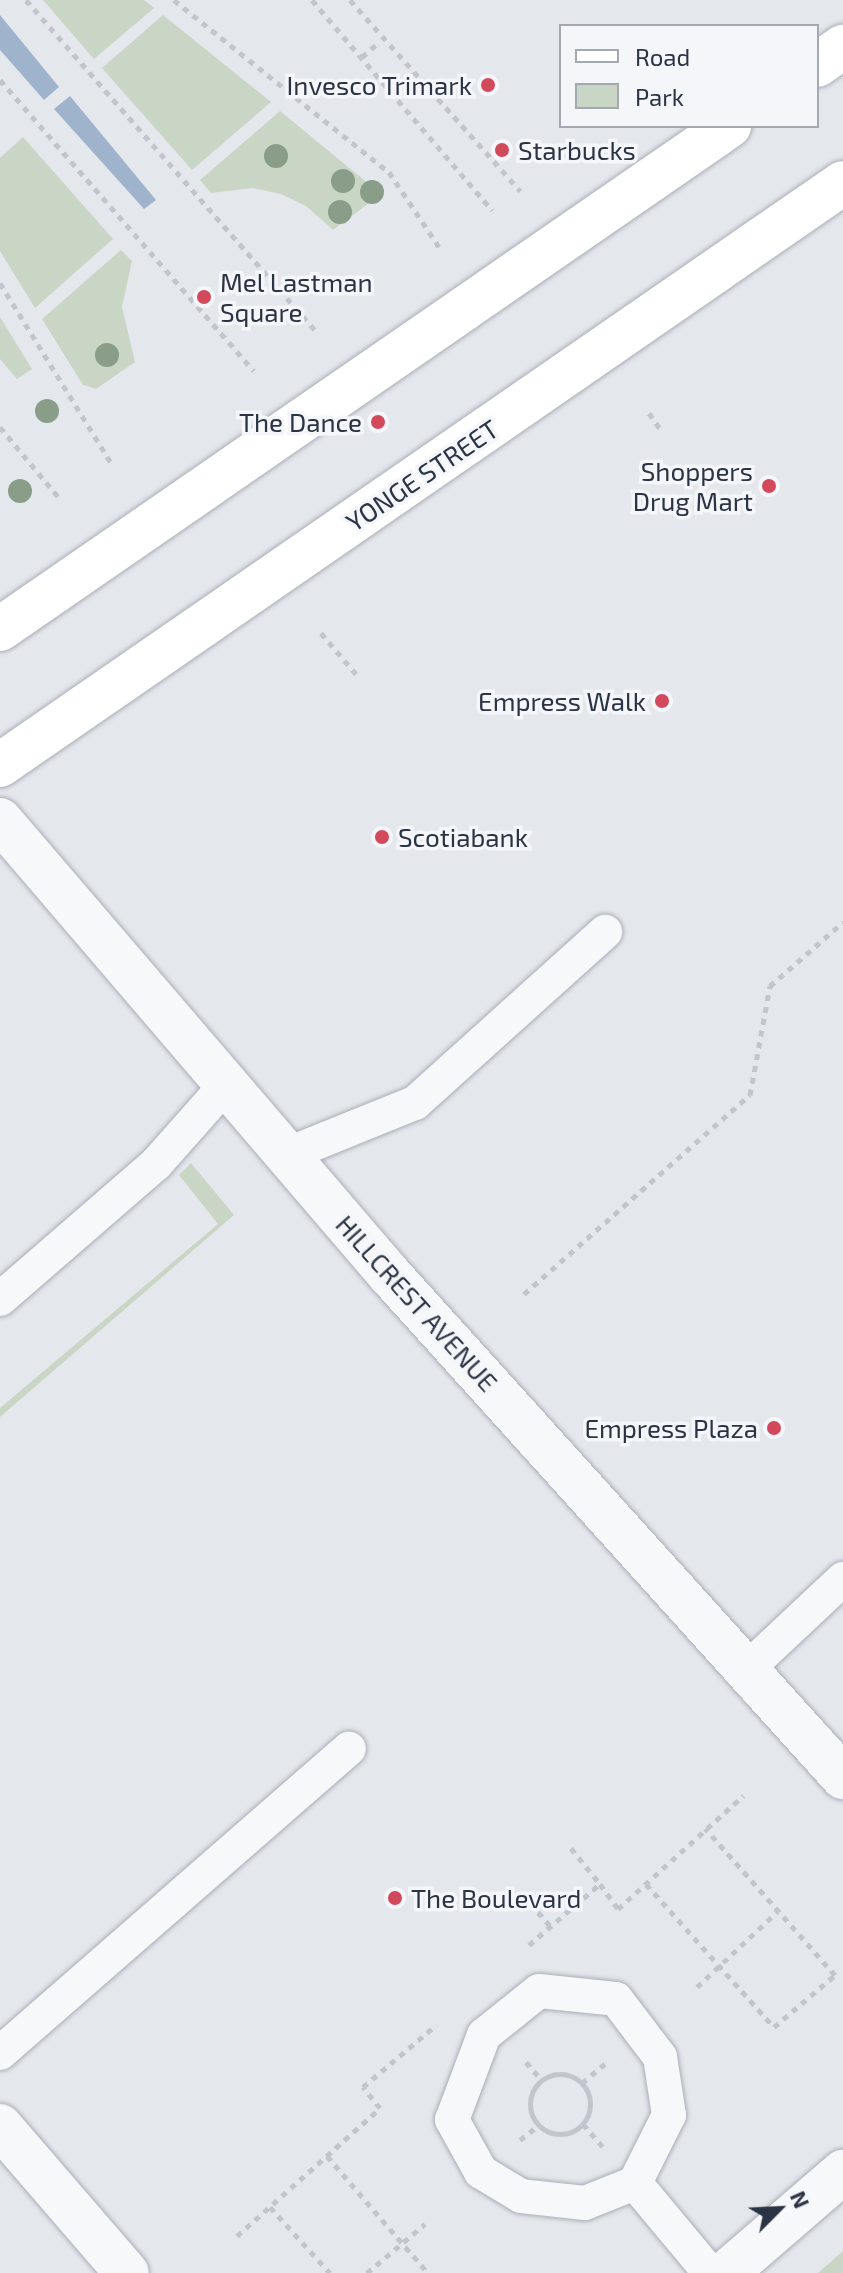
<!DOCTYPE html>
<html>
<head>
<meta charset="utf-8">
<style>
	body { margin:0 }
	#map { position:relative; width:843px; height:2273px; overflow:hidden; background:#e4e7ec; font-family:"Exo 2",sans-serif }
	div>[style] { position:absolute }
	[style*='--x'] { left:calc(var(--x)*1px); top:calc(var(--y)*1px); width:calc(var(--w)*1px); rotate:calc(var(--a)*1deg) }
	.green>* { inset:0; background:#c9d6c5 }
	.water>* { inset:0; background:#9fb4cc }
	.path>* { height:5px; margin-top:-2.5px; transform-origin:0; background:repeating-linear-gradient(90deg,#c2c5cb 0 6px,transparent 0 12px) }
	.path>.ring { margin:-2.5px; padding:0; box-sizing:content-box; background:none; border:5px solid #c2c5cb; border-radius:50% }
	.roads { filter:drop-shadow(0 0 2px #a9aeb7) drop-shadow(0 0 2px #a9aeb7) }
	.service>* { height:34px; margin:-17px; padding:0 17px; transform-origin:17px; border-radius:17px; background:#f7f8fa }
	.minor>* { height:44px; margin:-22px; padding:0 22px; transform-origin:22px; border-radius:22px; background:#f7f8fa }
	.tertiary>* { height:44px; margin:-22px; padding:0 22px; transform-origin:22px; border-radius:22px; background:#f7f8fa }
	.primary>* { height:44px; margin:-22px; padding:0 22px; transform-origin:22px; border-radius:22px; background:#fff }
	.trees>* { width:24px; height:24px; margin:-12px; border-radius:50%; background:#899d89 }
	.dots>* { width:22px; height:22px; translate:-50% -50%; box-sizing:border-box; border:4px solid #f4f6f9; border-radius:50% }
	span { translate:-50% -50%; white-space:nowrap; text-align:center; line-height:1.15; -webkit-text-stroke:7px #f4f6f9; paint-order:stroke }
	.poi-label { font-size:26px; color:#2b3445 }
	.right { translate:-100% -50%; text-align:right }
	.left { translate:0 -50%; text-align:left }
	.street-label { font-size:26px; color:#2b3445 }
	.legend { position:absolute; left:559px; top:24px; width:260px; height:104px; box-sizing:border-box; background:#f4f6f9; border:2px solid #a4a8b1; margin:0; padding:10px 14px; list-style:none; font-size:24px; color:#2b3445 }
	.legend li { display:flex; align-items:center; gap:16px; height:40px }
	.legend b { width:40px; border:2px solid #a4a8b1 }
	.north { position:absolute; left:739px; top:2169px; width:80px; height:80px; -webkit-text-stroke:6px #f4f6f9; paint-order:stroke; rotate:66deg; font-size:22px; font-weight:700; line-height:32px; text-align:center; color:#2b3445 }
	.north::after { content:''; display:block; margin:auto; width:28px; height:36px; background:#2b3445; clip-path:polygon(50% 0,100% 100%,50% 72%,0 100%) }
</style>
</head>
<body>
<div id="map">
	<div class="green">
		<div style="clip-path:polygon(43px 0,144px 0,154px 8px,94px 59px)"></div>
		<div style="clip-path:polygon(163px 15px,271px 102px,192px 170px,102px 68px)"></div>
		<div style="clip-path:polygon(280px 111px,381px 194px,333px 230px,306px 206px,281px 194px,253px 188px,211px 193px,200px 180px)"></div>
		<div style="clip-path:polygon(23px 137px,113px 239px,35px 308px,0 251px,0 158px)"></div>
		<div style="clip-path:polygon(121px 250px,132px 261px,122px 307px,135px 362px,96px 389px,83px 385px,42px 319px)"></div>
		<div style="clip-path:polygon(0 317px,32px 369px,17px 379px,0 359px)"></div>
		<div style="clip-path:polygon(191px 1163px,234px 1215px,0 1417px,0 1408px,218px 1224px,179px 1175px)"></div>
		<div style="clip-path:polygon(843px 2251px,843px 2273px,818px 2273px)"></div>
	</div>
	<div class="water">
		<div style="clip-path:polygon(0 15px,59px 87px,44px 100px,0 50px)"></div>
		<div style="clip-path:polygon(70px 96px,156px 200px,144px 209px,54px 109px)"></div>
	</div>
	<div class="path">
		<div style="--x:26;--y:0;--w:439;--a:48.8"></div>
		<div style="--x:174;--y:0;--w:275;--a:38.7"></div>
		<div style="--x:389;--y:172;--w:90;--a:56.3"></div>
		<div style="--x:312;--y:0;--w:277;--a:49.4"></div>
		<div style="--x:350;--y:0;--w:256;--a:48.3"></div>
		<div style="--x:362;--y:57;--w:21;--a:-41"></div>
		<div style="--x:0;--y:80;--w:386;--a:48.9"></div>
		<div style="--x:0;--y:283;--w:213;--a:58.3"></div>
		<div style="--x:649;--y:413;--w:24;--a:55"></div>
		<div style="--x:0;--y:427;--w:94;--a:50.2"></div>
		<div style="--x:321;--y:633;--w:55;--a:49.4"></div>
		<div style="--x:524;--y:1294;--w:301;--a:-41.4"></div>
		<div style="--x:750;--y:1095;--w:111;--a:-79.6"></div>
		<div style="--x:770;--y:986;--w:97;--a:-41.2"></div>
		<div style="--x:571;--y:1848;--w:46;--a:51.1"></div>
		<div style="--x:646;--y:1884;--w:192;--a:48.2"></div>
		<div style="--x:774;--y:2027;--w:80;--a:-40.4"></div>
		<div style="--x:835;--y:1975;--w:196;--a:-131.5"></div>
		<div style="--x:538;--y:1912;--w:18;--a:49"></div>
		<div style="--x:529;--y:1945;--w:94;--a:-40.7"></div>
		<div style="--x:600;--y:1884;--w:31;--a:54"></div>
		<div style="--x:618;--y:1909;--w:169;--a:-42.1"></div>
		<div style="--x:697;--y:1987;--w:111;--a:-43.2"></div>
		<div style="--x:526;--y:2062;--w:23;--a:49"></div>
		<div class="ring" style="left:530px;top:2074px;width:55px;height:55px"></div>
		<div style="--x:582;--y:2083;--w:33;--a:-40"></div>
		<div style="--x:583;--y:2124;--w:30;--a:49"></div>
		<div style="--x:520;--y:2140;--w:23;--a:-38"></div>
		<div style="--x:327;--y:2156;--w:155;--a:49.2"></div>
		<div style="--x:270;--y:2207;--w:89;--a:47.7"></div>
		<div style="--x:237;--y:2236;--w:192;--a:-41.8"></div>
		<div style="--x:380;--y:2108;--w:27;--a:-129"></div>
		<div style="--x:363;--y:2087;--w:96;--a:-40.3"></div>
		<div style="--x:367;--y:2273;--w:76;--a:-40.2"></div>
	</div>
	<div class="roads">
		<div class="service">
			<div style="--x:286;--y:1155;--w:139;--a:-22"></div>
			<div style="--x:415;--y:1103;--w:256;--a:-42"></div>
			<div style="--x:0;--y:1299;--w:206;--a:-40.9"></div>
			<div style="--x:156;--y:1164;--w:106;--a:-48.5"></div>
			<div style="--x:746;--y:1670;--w:133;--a:-43.2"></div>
			<div style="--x:539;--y:1991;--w:77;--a:5.9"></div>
			<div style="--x:616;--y:1999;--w:73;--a:52.8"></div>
			<div style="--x:660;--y:2057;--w:59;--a:81.2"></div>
			<div style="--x:669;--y:2115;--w:76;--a:116.6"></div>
			<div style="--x:635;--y:2183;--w:54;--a:158.2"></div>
			<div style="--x:585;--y:2203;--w:64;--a:-173.8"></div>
			<div style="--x:521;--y:2196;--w:47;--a:-149"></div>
			<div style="--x:481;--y:2172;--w:60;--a:-119.1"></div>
			<div style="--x:452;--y:2120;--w:91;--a:-69.4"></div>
			<div style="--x:484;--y:2035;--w:70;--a:-38.7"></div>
			<div style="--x:0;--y:2053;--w:463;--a:-41.1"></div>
			<div style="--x:635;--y:2183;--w:117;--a:50.2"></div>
		</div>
		<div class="minor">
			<div style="--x:0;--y:820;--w:598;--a:49.41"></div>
			<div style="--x:389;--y:1274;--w:678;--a:47.93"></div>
			<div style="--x:0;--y:2126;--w:194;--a:49.2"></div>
		</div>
		<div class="tertiary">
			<div style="--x:726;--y:2273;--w:155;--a:-40.8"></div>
		</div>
		<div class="primary">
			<div style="--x:817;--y:65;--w:32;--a:-35"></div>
			<div style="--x:0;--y:629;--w:886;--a:-34.61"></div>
			<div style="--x:0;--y:765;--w:1024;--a:-34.62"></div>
		</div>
	</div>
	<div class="trees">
		<div style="left:276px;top:156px"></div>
		<div style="left:343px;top:181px"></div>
		<div style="left:372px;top:192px"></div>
		<div style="left:340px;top:212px"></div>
		<div style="left:107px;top:355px"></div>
		<div style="left:47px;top:411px"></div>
		<div style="left:20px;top:491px"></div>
	</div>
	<div class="dots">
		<div style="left:488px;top:85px;background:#d1495b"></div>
		<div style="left:502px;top:150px;background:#d1495b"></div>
		<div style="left:204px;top:297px;background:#d1495b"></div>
		<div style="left:378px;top:422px;background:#d1495b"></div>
		<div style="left:769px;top:486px;background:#d1495b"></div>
		<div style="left:662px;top:701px;background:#d1495b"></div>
		<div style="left:382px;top:837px;background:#d1495b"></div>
		<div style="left:774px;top:1428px;background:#d1495b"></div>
		<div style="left:395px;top:1898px;background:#d1495b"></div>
	</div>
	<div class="poi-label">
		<span class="right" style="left:472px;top:85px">Invesco Trimark</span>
		<span class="left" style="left:518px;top:150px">Starbucks</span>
		<span class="left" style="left:220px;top:297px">Mel Lastman<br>Square</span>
		<span class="right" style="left:362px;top:422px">The Dance</span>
		<span class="right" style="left:753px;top:486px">Shoppers<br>Drug Mart</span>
		<span class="right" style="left:646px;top:701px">Empress Walk</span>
		<span class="left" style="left:398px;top:837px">Scotiabank</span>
		<span class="right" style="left:758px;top:1428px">Empress Plaza</span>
		<span class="left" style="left:411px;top:1898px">The Boulevard</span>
	</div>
	<div class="street-label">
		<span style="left:422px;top:475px;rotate:-34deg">YONGE STREET</span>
		<span style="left:417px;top:1303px;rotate:48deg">HILLCREST AVENUE</span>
	</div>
	<ul class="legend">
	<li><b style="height:10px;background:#fff"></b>Road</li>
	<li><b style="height:22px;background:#c9d6c5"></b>Park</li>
	</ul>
	<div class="north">N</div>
</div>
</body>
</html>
